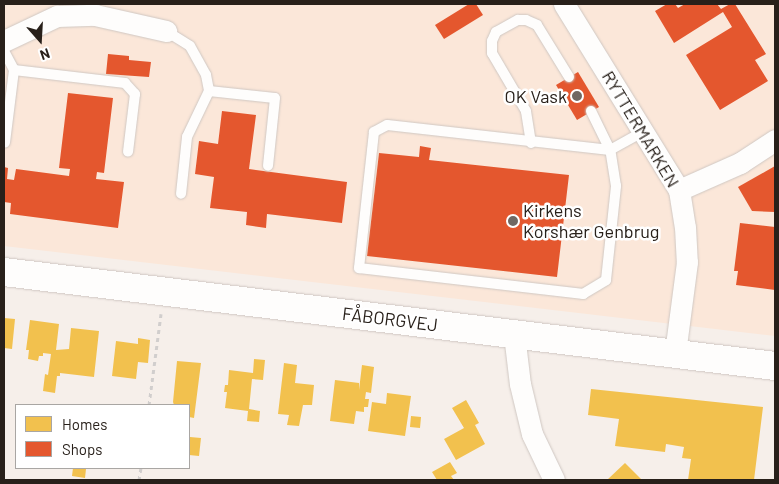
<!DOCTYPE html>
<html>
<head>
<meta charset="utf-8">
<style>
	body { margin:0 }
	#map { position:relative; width:779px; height:484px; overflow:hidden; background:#f6efea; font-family:Barlow,sans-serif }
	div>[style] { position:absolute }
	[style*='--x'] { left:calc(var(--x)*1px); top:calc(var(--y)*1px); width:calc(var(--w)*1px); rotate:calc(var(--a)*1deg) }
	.built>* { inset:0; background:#fbe7d9 }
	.homes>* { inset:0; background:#f2c14e }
	.shops>* { inset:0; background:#e4572e }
	.path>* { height:3px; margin-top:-1.5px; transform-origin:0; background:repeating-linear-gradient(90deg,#d1cecd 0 4px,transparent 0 8px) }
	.roads { filter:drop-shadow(0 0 1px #cfc7c2) drop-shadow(0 0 1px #cfc7c2) }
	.lane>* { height:10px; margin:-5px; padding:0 5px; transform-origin:5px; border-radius:5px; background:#fefdfc }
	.street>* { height:21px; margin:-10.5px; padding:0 10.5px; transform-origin:10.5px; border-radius:10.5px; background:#fefdfc }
	.secondary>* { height:28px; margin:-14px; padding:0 14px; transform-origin:14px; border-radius:14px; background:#fefdfc }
	.dots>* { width:14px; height:14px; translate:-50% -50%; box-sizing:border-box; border:2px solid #fff; border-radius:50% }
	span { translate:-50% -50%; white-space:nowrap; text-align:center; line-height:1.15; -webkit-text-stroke:5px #fff; paint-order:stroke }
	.poi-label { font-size:18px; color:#28201a }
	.right { translate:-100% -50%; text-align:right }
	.left { translate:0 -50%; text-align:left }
	.street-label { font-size:18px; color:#28201a }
	.frame { position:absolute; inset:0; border:5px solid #28201a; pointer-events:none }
	.legend { position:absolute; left:15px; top:404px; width:175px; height:65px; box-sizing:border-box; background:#fff; border:1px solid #a9a6a3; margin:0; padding:6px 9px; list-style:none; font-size:15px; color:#28201a }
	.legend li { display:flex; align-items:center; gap:10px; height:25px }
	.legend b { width:25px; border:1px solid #a9a6a3 }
	.north { position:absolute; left:15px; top:15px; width:50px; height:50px; -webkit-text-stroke:4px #fff; paint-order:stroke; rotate:161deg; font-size:14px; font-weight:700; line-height:20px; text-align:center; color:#28201a }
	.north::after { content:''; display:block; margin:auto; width:18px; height:22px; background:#28201a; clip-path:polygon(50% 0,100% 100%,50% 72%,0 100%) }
</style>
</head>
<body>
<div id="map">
	<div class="built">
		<div style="clip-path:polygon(4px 4px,775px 4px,775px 336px,4px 246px)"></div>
	</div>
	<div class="homes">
		<div style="clip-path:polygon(4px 318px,15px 319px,12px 349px,4px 348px)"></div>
		<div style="clip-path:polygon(30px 320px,59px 324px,56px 350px,69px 349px,71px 328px,99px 331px,94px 377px,60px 373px,60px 376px,57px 376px,55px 393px,43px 391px,45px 374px,48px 375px,51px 354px,43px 353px,43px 356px,39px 356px,38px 361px,28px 359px,29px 350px,26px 350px)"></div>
		<div style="clip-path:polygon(138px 338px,150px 340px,148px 363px,138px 362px,136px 379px,112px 376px,116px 341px,138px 344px)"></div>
		<div style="clip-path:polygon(254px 359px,265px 360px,263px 380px,252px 379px,249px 409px,260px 411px,259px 422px,247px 421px,248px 411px,225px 408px,227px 392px,224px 392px,225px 385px,228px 385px,229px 370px,253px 373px)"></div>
		<div style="clip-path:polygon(177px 361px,201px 363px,194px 418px,189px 417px,189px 405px,174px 405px,173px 402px)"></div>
		<div style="clip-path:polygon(284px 363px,297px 365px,295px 383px,314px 385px,312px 405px,303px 405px,299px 426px,287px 425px,289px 415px,278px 414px)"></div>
		<div style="clip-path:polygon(362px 365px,374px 367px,371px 393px,366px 392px,365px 399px,369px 399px,368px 407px,364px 407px,364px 412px,356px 411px,354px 424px,330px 421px,335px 380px,359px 383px,359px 390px)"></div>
		<div style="clip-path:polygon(591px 389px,763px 407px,754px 480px,688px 480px,691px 459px,682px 458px,684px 447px,666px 444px,665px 452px,615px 446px,619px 419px,588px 415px)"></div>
		<div style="clip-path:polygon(387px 393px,411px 396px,405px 436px,368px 431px,372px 402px,386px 404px)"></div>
		<div style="clip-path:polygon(466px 400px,479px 423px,475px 425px,485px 444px,456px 460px,444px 439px,464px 428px,452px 408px)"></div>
		<div style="clip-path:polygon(411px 416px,421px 417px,420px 428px,410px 427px)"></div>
		<div style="clip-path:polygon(190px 437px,201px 438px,199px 456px,189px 455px)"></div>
		<div style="clip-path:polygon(450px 462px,457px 473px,451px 476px,454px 480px,437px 480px,432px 472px)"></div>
		<div style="clip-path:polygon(625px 463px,642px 480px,607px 480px)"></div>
		<div style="clip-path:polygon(73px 468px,86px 469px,85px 478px,72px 476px)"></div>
	</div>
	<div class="shops">
		<div style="clip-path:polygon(469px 4px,476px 4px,483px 15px,444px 39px,435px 25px)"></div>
		<div style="clip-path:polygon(667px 4px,675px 4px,678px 8px,685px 4px,717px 4px,721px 9px,730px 4px,735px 4px,766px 54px,755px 60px,768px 81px,720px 110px,686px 55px,732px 27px,723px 12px,674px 43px,655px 11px)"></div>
		<div style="clip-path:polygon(108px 54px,129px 56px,129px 60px,151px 62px,149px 77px,106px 74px)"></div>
		<div style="clip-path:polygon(578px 72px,599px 107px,577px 120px,556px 85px)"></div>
		<div style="clip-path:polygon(68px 93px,113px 98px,104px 173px,97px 172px,96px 179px,124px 182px,118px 228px,10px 214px,11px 203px,4px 202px,4px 167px,8px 168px,7px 179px,14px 180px,16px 169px,69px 176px,70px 169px,59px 168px)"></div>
		<div style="clip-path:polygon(222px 111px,256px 115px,249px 169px,347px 182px,342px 223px,267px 214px,266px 228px,246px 225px,247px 212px,210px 208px,214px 177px,195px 174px,199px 141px,218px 144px)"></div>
		<div style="clip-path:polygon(420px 146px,431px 148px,429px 160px,569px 175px,557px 277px,367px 256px,379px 153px,419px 157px)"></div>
		<div style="clip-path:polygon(775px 166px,775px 212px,752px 211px,738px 187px)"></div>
		<div style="clip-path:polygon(740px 223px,775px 227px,775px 290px,736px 285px,738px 271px,734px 271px)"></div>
	</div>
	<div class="path">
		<div style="--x:149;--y:405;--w:92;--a:-82.5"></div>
		<div style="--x:139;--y:480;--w:12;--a:-81"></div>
	</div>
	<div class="roads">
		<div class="lane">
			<div style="--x:166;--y:31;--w:28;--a:32"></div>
			<div style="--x:190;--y:46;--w:33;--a:61"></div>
			<div style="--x:206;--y:75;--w:16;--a:79"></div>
			<div style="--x:209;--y:91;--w:51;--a:115.6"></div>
			<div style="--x:187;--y:137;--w:57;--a:96"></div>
			<div style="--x:4;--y:51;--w:21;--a:62"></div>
			<div style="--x:14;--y:70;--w:73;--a:97.1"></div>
			<div style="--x:14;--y:70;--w:112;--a:6.7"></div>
			<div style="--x:125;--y:83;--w:15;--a:48"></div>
			<div style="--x:135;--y:94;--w:58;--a:96.9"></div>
			<div style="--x:209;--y:91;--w:66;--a:6.1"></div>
			<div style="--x:275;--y:98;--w:68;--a:95.9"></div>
			<div style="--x:591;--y:111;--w:43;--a:64"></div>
			<div style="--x:531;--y:143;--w:32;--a:-99"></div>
			<div style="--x:526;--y:111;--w:67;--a:-120.4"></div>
			<div style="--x:492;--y:53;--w:12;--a:-90"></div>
			<div style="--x:492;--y:41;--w:10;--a:-66"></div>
			<div style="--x:496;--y:32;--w:25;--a:-29"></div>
			<div style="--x:518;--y:20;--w:8;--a:0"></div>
			<div style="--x:526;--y:20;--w:12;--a:24"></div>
			<div style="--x:537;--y:25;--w:61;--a:58.4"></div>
			<div style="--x:610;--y:150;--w:224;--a:-173.6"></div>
			<div style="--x:387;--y:125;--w:15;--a:152"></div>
			<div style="--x:374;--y:132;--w:137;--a:96.3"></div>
			<div style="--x:359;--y:268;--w:226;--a:6.6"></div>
			<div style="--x:583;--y:294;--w:27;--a:-31"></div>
			<div style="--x:606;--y:280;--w:95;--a:-83.9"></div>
			<div style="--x:616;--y:186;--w:36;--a:-99"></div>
			<div style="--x:610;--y:150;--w:39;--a:-29"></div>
		</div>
		<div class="street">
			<div style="--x:564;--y:4;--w:219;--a:58.3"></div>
			<div style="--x:679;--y:190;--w:37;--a:81"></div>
			<div style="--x:685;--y:227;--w:35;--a:87"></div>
			<div style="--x:687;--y:262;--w:92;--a:97.5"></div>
			<div style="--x:4;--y:41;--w:59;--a:-25.3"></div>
			<div style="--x:57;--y:16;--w:38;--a:-2"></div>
			<div style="--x:95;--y:15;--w:73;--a:12.7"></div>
			<div style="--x:679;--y:190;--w:67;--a:-23.9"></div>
			<div style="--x:740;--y:163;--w:42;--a:-33.3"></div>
			<div style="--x:514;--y:334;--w:50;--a:83.2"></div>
			<div style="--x:520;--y:384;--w:51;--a:76.5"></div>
			<div style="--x:532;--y:434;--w:51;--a:64.4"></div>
		</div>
		<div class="secondary">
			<div style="--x:4;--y:272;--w:777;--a:6.95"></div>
		</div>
	</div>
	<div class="dots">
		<div style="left:577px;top:96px;background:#706863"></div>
		<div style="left:513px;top:221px;background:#706863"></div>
	</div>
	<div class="poi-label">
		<span class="right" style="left:567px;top:96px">OK Vask</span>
		<span class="left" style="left:523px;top:221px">Kirkens<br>Korshær Genbrug</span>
	</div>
	<div class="street-label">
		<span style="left:641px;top:129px;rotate:59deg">RYTTERMARKEN</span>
		<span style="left:390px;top:319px;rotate:7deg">FÅBORGVEJ</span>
	</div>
	<div class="frame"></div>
	<ul class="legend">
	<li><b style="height:14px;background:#f2c14e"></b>Homes</li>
	<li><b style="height:14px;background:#e4572e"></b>Shops</li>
	</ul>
	<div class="north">N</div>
</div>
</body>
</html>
